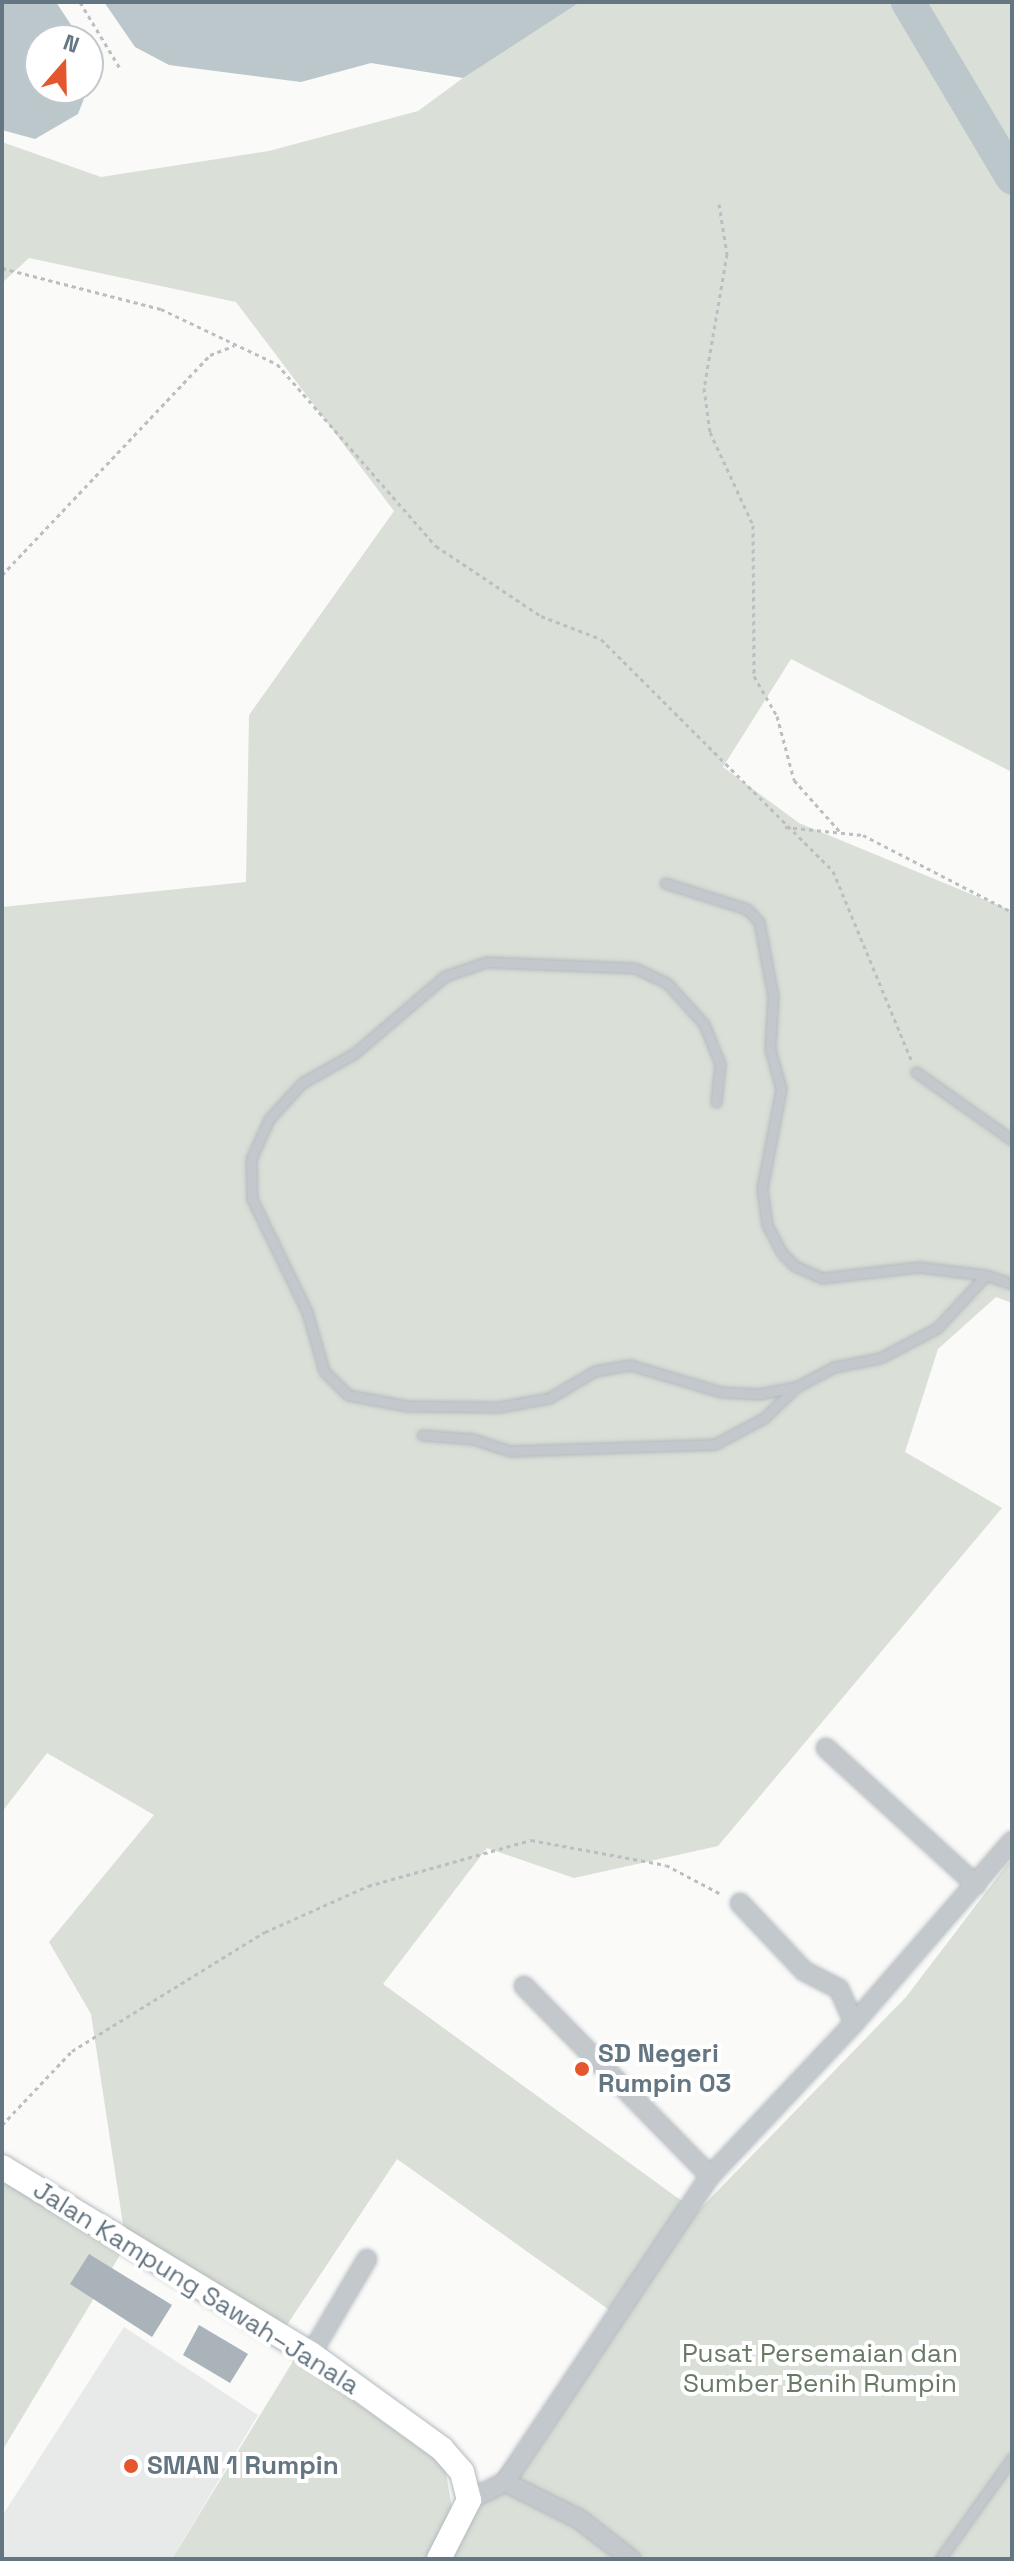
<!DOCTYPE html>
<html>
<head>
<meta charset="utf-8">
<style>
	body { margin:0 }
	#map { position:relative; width:1014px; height:2561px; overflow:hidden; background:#fafaf8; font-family:"Space Grotesk",sans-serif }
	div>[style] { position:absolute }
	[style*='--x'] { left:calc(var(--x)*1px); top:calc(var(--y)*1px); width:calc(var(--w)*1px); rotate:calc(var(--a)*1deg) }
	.built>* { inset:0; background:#e8e9e9 }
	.green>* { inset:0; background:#dadfd7 }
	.water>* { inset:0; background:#bbc7cb }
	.river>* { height:34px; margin:-17px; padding:0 17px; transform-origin:17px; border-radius:17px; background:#bbc7cb }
	.building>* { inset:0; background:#aab3b9 }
	.path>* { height:3px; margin-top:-1.5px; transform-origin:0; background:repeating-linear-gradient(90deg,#bbbfc2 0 4px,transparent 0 8px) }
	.roads { filter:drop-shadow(0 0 2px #b3babf) drop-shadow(0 0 2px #b3babf) }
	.service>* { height:9px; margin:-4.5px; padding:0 4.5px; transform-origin:4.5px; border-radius:4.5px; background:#c3c8cc }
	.minor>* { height:18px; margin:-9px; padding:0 9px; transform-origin:9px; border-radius:9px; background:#c3c8cc }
	.secondary>* { height:24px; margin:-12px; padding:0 12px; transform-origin:12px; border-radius:12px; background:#fff }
	.dots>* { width:22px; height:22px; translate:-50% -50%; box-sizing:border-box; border:4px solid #fff; border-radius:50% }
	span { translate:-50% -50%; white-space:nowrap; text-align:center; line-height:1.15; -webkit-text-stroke:8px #fff; paint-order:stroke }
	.poi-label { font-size:26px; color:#657683; font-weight:700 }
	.left { translate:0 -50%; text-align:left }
	.street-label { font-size:26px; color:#657683 }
	.park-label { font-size:26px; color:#687a64 }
	.frame { position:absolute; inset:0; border:4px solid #657683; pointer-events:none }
	.north { position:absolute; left:24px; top:24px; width:80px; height:80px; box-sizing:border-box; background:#fff; border:2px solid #c1c8cd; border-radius:50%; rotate:20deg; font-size:22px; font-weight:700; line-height:32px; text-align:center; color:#657683 }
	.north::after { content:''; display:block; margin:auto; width:28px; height:36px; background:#e4572e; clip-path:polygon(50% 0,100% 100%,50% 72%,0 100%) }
</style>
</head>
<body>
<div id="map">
	<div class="built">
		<div style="clip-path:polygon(124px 2327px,258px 2415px,172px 2559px,2px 2559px,2px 2516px)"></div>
	</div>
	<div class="green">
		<div style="clip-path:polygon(580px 2px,1012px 2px,1012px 772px,791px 659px,723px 767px,799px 823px,1012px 911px,1012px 1303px,996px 1297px,938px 1349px,905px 1452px,1002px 1508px,718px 1846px,574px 1878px,487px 1848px,383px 1984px,697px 2212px,906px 1997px,1012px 1858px,1012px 2559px,172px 2559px,295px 2358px,445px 2467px,455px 2526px,622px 2319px,397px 2159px,277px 2340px,126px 2245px,2px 2451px,2px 2176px,126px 2244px,91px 2014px,49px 1942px,154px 1815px,47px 1753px,2px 1812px,2px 907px,246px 882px,249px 715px,394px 511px,236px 302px,29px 258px,2px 283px,2px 142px,101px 177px,269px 151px,418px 111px,512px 42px)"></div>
	</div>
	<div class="water">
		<div style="clip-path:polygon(2px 2px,56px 2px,81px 40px,40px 40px,40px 88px,88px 88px,78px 114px,35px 139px,2px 130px)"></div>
		<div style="clip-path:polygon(104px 2px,580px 2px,463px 78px,371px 63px,301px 82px,169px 65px,135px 47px)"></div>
	</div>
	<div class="river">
		<div style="--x:908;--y:2;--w:204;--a:59.3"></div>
	</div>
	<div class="building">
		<div style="clip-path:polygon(89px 2254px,172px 2305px,152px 2337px,70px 2284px)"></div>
		<div style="clip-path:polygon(199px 2325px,248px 2354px,230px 2383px,183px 2355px)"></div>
	</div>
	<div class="path">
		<div style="--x:80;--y:2;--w:79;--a:58.9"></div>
		<div style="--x:719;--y:204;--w:51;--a:80.9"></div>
		<div style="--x:727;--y:254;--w:136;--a:99.7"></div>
		<div style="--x:704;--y:388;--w:44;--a:82.2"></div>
		<div style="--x:710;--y:432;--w:102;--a:65.2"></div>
		<div style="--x:753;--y:525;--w:151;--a:89.6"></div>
		<div style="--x:754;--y:676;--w:46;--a:60.1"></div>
		<div style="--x:777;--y:716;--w:66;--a:75.1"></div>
		<div style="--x:794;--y:780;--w:71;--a:48.4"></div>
		<div style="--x:2;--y:268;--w:164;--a:14.5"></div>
		<div style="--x:161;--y:309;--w:128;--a:25.4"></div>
		<div style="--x:277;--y:364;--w:242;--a:48.9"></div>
		<div style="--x:436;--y:546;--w:126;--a:33.7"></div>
		<div style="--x:541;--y:616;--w:64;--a:21"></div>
		<div style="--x:601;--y:639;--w:328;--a:45"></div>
		<div style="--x:833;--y:871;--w:204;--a:67.5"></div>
		<div style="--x:2;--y:575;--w:303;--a:-46.6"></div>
		<div style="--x:210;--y:355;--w:26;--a:-21"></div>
		<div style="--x:785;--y:827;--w:78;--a:5.9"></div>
		<div style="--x:863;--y:835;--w:168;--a:27.3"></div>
		<div style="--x:2;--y:2125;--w:102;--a:-46.6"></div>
		<div style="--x:72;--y:2051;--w:227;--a:-31.7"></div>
		<div style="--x:265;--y:1932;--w:113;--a:-24.1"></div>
		<div style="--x:368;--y:1886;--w:169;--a:-15.8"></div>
		<div style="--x:531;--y:1840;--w:137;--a:10.5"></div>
		<div style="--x:666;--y:1865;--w:64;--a:27.8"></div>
	</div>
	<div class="roads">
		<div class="service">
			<div style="--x:665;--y:883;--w:86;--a:17.6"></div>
			<div style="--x:747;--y:909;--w:18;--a:47"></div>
			<div style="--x:759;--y:922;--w:75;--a:79.3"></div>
			<div style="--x:773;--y:996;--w:53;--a:93.2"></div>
			<div style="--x:770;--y:1049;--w:41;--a:74.6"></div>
			<div style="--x:781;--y:1089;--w:102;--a:100.8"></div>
			<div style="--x:762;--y:1189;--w:36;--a:82"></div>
			<div style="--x:767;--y:1225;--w:32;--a:62"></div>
			<div style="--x:782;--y:1253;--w:18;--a:45"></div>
			<div style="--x:795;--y:1266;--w:30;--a:24"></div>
			<div style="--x:822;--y:1278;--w:97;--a:-6.5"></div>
			<div style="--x:918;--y:1267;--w:68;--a:6.7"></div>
			<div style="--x:986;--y:1275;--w:28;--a:19"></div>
			<div style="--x:916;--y:1072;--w:118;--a:35.3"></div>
			<div style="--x:716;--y:1102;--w:38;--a:-84"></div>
			<div style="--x:720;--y:1064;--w:43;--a:-111.8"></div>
			<div style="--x:704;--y:1024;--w:55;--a:-132.1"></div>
			<div style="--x:667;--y:983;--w:35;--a:-155"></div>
			<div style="--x:635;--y:968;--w:149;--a:-177.7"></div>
			<div style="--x:486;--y:962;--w:43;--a:161.1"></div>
			<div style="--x:445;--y:976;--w:118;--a:139.5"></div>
			<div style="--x:355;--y:1053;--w:61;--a:150.5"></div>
			<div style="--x:302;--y:1083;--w:49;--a:132.5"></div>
			<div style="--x:269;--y:1119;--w:44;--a:114.2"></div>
			<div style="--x:251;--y:1159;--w:40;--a:88.6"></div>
			<div style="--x:252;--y:1199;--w:126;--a:64"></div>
			<div style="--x:307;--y:1312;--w:61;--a:73.9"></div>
			<div style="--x:324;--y:1371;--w:34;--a:45"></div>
			<div style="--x:348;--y:1395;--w:60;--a:10.6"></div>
			<div style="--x:407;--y:1406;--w:92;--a:0.6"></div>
			<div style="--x:499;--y:1407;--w:51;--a:-10.2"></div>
			<div style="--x:549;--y:1398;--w:53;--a:-30.4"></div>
			<div style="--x:595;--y:1371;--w:36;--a:-10"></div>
			<div style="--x:630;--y:1365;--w:95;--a:16.5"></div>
			<div style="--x:721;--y:1392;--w:38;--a:3"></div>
			<div style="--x:759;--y:1394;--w:38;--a:-11"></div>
			<div style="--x:796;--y:1387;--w:43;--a:-27.8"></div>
			<div style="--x:834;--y:1367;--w:47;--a:-11.1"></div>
			<div style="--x:880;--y:1358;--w:64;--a:-27.8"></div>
			<div style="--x:937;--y:1328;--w:72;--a:-47.2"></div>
			<div style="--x:422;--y:1435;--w:51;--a:4.5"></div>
			<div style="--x:473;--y:1439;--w:38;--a:18"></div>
			<div style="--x:509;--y:1451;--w:206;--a:-1.9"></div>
			<div style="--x:715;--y:1444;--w:55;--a:-28"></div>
			<div style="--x:764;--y:1418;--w:45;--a:-44.1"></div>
			<div style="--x:940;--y:2559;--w:124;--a:-54.5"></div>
		</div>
		<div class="minor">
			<div style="--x:826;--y:1748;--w:203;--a:42.4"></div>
			<div style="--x:740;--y:1903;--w:93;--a:46.7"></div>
			<div style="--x:804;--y:1971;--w:39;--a:27"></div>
			<div style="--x:839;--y:1989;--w:37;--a:66"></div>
			<div style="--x:524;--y:1986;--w:266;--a:45.6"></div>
			<div style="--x:311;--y:2354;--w:110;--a:-59.5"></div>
			<div style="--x:505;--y:2482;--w:83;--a:26.6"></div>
			<div style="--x:579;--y:2519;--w:66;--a:37.6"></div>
			<div style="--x:469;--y:2500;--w:40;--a:-26.6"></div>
			<div style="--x:505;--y:2482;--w:368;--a:-56.2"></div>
			<div style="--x:710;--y:2176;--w:210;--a:-46.7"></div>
			<div style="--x:854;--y:2023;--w:241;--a:-49"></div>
		</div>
		<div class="secondary">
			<div style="--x:2;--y:2167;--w:361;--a:31.2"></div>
			<div style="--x:311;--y:2354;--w:162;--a:35.9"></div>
			<div style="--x:442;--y:2449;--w:30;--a:49"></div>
			<div style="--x:462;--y:2472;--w:29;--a:76"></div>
			<div style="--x:469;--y:2500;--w:66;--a:117"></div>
		</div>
	</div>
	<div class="dots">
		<div style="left:582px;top:2069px;background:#e4572e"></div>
		<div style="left:131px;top:2466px;background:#e4572e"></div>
	</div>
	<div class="poi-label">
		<span class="left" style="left:598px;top:2069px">SD Negeri<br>Rumpin 03</span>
		<span class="left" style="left:147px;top:2466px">SMAN 1 Rumpin</span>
	</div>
	<div class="street-label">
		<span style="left:196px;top:2288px;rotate:32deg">Jalan Kampung Sawah–Janala</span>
	</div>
	<div class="park-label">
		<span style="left:820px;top:2369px">Pusat Persemaian dan<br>Sumber Benih Rumpin</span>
	</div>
	<div class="frame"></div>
	<div class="north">N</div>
</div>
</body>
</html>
